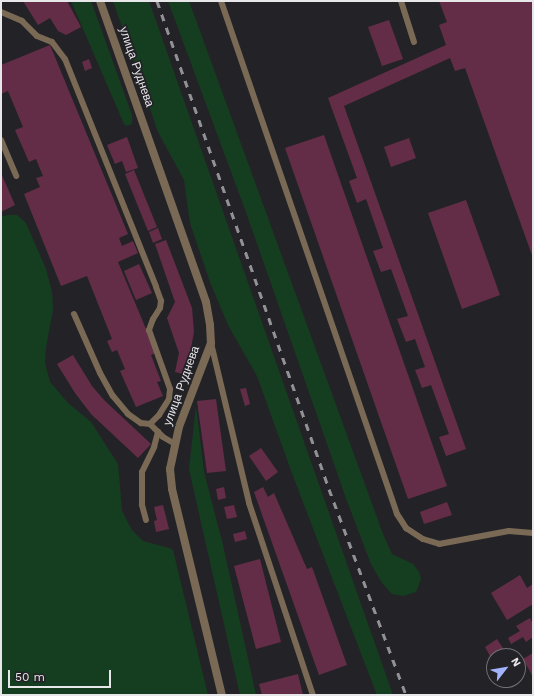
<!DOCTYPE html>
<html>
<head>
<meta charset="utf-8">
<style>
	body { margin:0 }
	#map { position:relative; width:534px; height:696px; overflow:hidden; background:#232327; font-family:"Work Sans",sans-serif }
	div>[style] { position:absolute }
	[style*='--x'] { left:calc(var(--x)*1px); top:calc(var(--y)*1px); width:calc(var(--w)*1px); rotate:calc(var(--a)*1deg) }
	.green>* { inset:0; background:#153e20 }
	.building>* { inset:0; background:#632d48 }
	.lane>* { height:6px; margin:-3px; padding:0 3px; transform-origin:3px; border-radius:3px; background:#7a6954 }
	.street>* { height:8px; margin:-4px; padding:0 4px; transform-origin:4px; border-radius:4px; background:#7a6954 }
	.rail>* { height:3px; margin-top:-1.5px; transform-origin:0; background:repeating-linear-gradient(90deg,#929195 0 7px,transparent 0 14px) }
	span { translate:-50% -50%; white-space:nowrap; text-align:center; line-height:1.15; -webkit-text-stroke:3.5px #232327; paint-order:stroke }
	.street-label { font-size:12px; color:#e7e6e9 }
	.frame { position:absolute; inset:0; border:2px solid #e7e6e9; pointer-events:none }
	.north { position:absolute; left:486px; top:648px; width:40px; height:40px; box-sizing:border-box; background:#232327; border:1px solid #717175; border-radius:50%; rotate:59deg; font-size:11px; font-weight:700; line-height:16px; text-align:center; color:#e7e6e9 }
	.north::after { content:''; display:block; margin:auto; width:14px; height:18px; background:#a3b2fd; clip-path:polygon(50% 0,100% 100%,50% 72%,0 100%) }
	.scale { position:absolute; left:8px; top:670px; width:103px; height:18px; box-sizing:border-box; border:2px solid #e7e6e9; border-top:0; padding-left:5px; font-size:12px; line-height:14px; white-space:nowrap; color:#e7e6e9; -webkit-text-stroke:3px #232327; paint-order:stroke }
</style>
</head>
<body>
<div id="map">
	<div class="green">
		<div style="clip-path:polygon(71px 1px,91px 1px,132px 115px,132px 124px,127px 126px,124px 124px)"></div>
		<div style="clip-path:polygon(113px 1px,149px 1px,393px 695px,377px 695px,293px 476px,257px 376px,228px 325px,210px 282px,190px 223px,184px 180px,158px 132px)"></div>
		<div style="clip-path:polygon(168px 1px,189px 1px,383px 534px,392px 554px,413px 564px,419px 572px,421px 579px,416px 592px,403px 596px,392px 594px,382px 583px,371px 564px,347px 501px,247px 215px)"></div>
		<div style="clip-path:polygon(8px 215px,17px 215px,26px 223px,46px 269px,52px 292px,53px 310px,46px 347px,45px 363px,50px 382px,68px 403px,91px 422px,118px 464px,122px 511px,132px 530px,143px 541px,169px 548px,173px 550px,208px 695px,1px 695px,1px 217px)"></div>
		<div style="clip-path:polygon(196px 406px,204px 472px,223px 545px,256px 695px,240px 695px,189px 469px)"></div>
	</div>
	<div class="building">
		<div style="clip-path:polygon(23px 1px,67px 1px,81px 27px,66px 35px,58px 31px,50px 18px,38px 25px)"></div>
		<div style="clip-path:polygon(439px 1px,533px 1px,533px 258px,465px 68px,455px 71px,450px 58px,344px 106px,466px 449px,446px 456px,439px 437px,449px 434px,431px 385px,422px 388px,415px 370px,425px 367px,415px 339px,406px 342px,397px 319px,408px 316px,391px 269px,381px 272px,373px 251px,383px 248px,366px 199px,357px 203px,349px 181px,357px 178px,328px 98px,446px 45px,439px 25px,447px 22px)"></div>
		<div style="clip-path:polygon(389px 20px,403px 59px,382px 66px,368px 27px)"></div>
		<div style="clip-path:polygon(50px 45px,128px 234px,119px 238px,122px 246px,133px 241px,138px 253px,118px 262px,156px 353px,151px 355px,161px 381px,157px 382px,163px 396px,136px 407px,120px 371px,125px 369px,117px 350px,112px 352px,107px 341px,112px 339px,87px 276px,61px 286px,24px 194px,40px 187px,36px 178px,43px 176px,36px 159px,29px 162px,15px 130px,23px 127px,8px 91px,1px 94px,1px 65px)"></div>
		<div style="clip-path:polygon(89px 59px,92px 68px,85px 71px,82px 62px)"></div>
		<div style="clip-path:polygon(324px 135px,447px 486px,408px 499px,285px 148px)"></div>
		<div style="clip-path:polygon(127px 137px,138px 168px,126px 172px,122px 161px,115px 164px,107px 145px)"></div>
		<div style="clip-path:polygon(409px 138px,416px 158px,391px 167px,384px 147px)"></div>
		<div style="clip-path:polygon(134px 170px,157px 227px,148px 231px,125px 174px)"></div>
		<div style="clip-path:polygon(1px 173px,15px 205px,1px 212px)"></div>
		<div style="clip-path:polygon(466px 200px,500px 295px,462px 309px,428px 213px)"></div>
		<div style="clip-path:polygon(158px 228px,162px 239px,153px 243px,149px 232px)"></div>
		<div style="clip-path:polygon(166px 240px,192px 308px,194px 332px,186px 375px,175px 372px,179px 353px,167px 318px,175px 302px,155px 244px)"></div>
		<div style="clip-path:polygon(139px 264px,152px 293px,136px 300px,124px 271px)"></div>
		<div style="clip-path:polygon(73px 355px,92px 386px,104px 400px,151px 444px,138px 458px,91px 414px,75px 393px,57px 364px)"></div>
		<div style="clip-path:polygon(246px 388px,250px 404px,245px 406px,240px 389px)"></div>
		<div style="clip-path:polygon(216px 399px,226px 471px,207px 473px,197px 401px)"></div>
		<div style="clip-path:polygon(261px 448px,278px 472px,266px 481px,249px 456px)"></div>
		<div style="clip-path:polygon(224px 487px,226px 498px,218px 500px,216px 489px)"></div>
		<div style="clip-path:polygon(263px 487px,268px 497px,274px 493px,307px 569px,312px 567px,347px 665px,319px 675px,254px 492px)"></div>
		<div style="clip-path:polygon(447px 502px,452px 515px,424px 524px,420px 512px)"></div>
		<div style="clip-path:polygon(163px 505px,169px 529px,156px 532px,154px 521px,157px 520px,154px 507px)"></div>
		<div style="clip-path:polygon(234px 505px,237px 517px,227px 519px,224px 507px)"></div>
		<div style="clip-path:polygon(245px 531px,247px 539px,235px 542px,233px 534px)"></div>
		<div style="clip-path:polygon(260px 559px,281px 642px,256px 649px,234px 566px)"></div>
		<div style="clip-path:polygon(520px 575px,527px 588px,533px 584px,533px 604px,507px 620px,491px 593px)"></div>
		<div style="clip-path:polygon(530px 618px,533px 624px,533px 637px,526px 642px,523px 637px,511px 644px,508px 638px,520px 631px,516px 626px)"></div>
		<div style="clip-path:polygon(497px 639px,508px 656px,494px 656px,494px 663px,485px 647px)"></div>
		<div style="clip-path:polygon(533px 653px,533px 677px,523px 659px)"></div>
		<div style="clip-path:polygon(298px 674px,303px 695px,262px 695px,259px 684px)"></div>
	</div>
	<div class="lane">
		<div style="--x:221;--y:1;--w:542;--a:71.06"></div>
		<div style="--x:397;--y:514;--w:17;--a:57"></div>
		<div style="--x:406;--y:528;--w:20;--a:33"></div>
		<div style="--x:423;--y:539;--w:17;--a:17"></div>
		<div style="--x:439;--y:544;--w:71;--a:-10.5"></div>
		<div style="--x:509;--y:531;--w:24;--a:5"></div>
		<div style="--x:401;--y:1;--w:43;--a:72.4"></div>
		<div style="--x:1;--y:12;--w:23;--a:23"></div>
		<div style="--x:22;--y:21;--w:21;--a:45"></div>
		<div style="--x:37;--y:36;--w:16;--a:22"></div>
		<div style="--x:52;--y:42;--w:21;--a:53"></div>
		<div style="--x:65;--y:59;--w:245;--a:68.2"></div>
		<div style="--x:156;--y:287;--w:15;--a:70"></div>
		<div style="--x:161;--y:301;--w:7;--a:98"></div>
		<div style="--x:160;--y:308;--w:13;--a:122"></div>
		<div style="--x:153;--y:319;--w:12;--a:110"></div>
		<div style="--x:149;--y:330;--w:63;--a:70.4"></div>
		<div style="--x:170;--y:389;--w:10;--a:96"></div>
		<div style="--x:169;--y:399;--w:19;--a:122"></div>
		<div style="--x:159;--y:415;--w:13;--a:135"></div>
		<div style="--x:1;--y:140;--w:39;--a:67"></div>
		<div style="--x:74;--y:314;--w:64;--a:66.2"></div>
		<div style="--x:100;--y:373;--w:26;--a:61"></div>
		<div style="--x:113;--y:396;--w:23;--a:50"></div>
		<div style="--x:128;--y:414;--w:16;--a:35"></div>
		<div style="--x:141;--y:423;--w:9;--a:6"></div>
		<div style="--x:150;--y:424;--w:18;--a:45"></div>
		<div style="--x:163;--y:437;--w:14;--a:30"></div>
		<div style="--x:211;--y:343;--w:164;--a:76.6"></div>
		<div style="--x:249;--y:503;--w:202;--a:71.6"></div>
		<div style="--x:146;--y:520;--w:16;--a:-105"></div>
		<div style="--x:142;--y:505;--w:33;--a:-90"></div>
		<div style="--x:142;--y:472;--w:28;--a:-64"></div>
		<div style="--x:154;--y:447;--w:16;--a:-75"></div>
	</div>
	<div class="street">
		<div style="--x:100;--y:1;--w:319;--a:70.6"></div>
		<div style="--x:206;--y:302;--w:23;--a:80"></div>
		<div style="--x:210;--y:325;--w:18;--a:87"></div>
		<div style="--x:211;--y:343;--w:90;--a:110.9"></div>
		<div style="--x:179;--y:427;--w:43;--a:102.1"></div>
		<div style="--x:170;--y:469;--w:20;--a:84"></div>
		<div style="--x:172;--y:489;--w:212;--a:76.4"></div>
	</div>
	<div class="rail">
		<div style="--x:157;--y:1;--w:517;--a:70.58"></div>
		<div style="--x:329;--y:489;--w:220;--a:69.5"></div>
	</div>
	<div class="street-label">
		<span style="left:136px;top:67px;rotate:71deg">улица Руднева</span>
		<span style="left:182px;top:386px;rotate:-70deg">улица Руднева</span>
	</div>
	<div class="frame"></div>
	<div class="north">N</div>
	<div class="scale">50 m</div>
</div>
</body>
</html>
